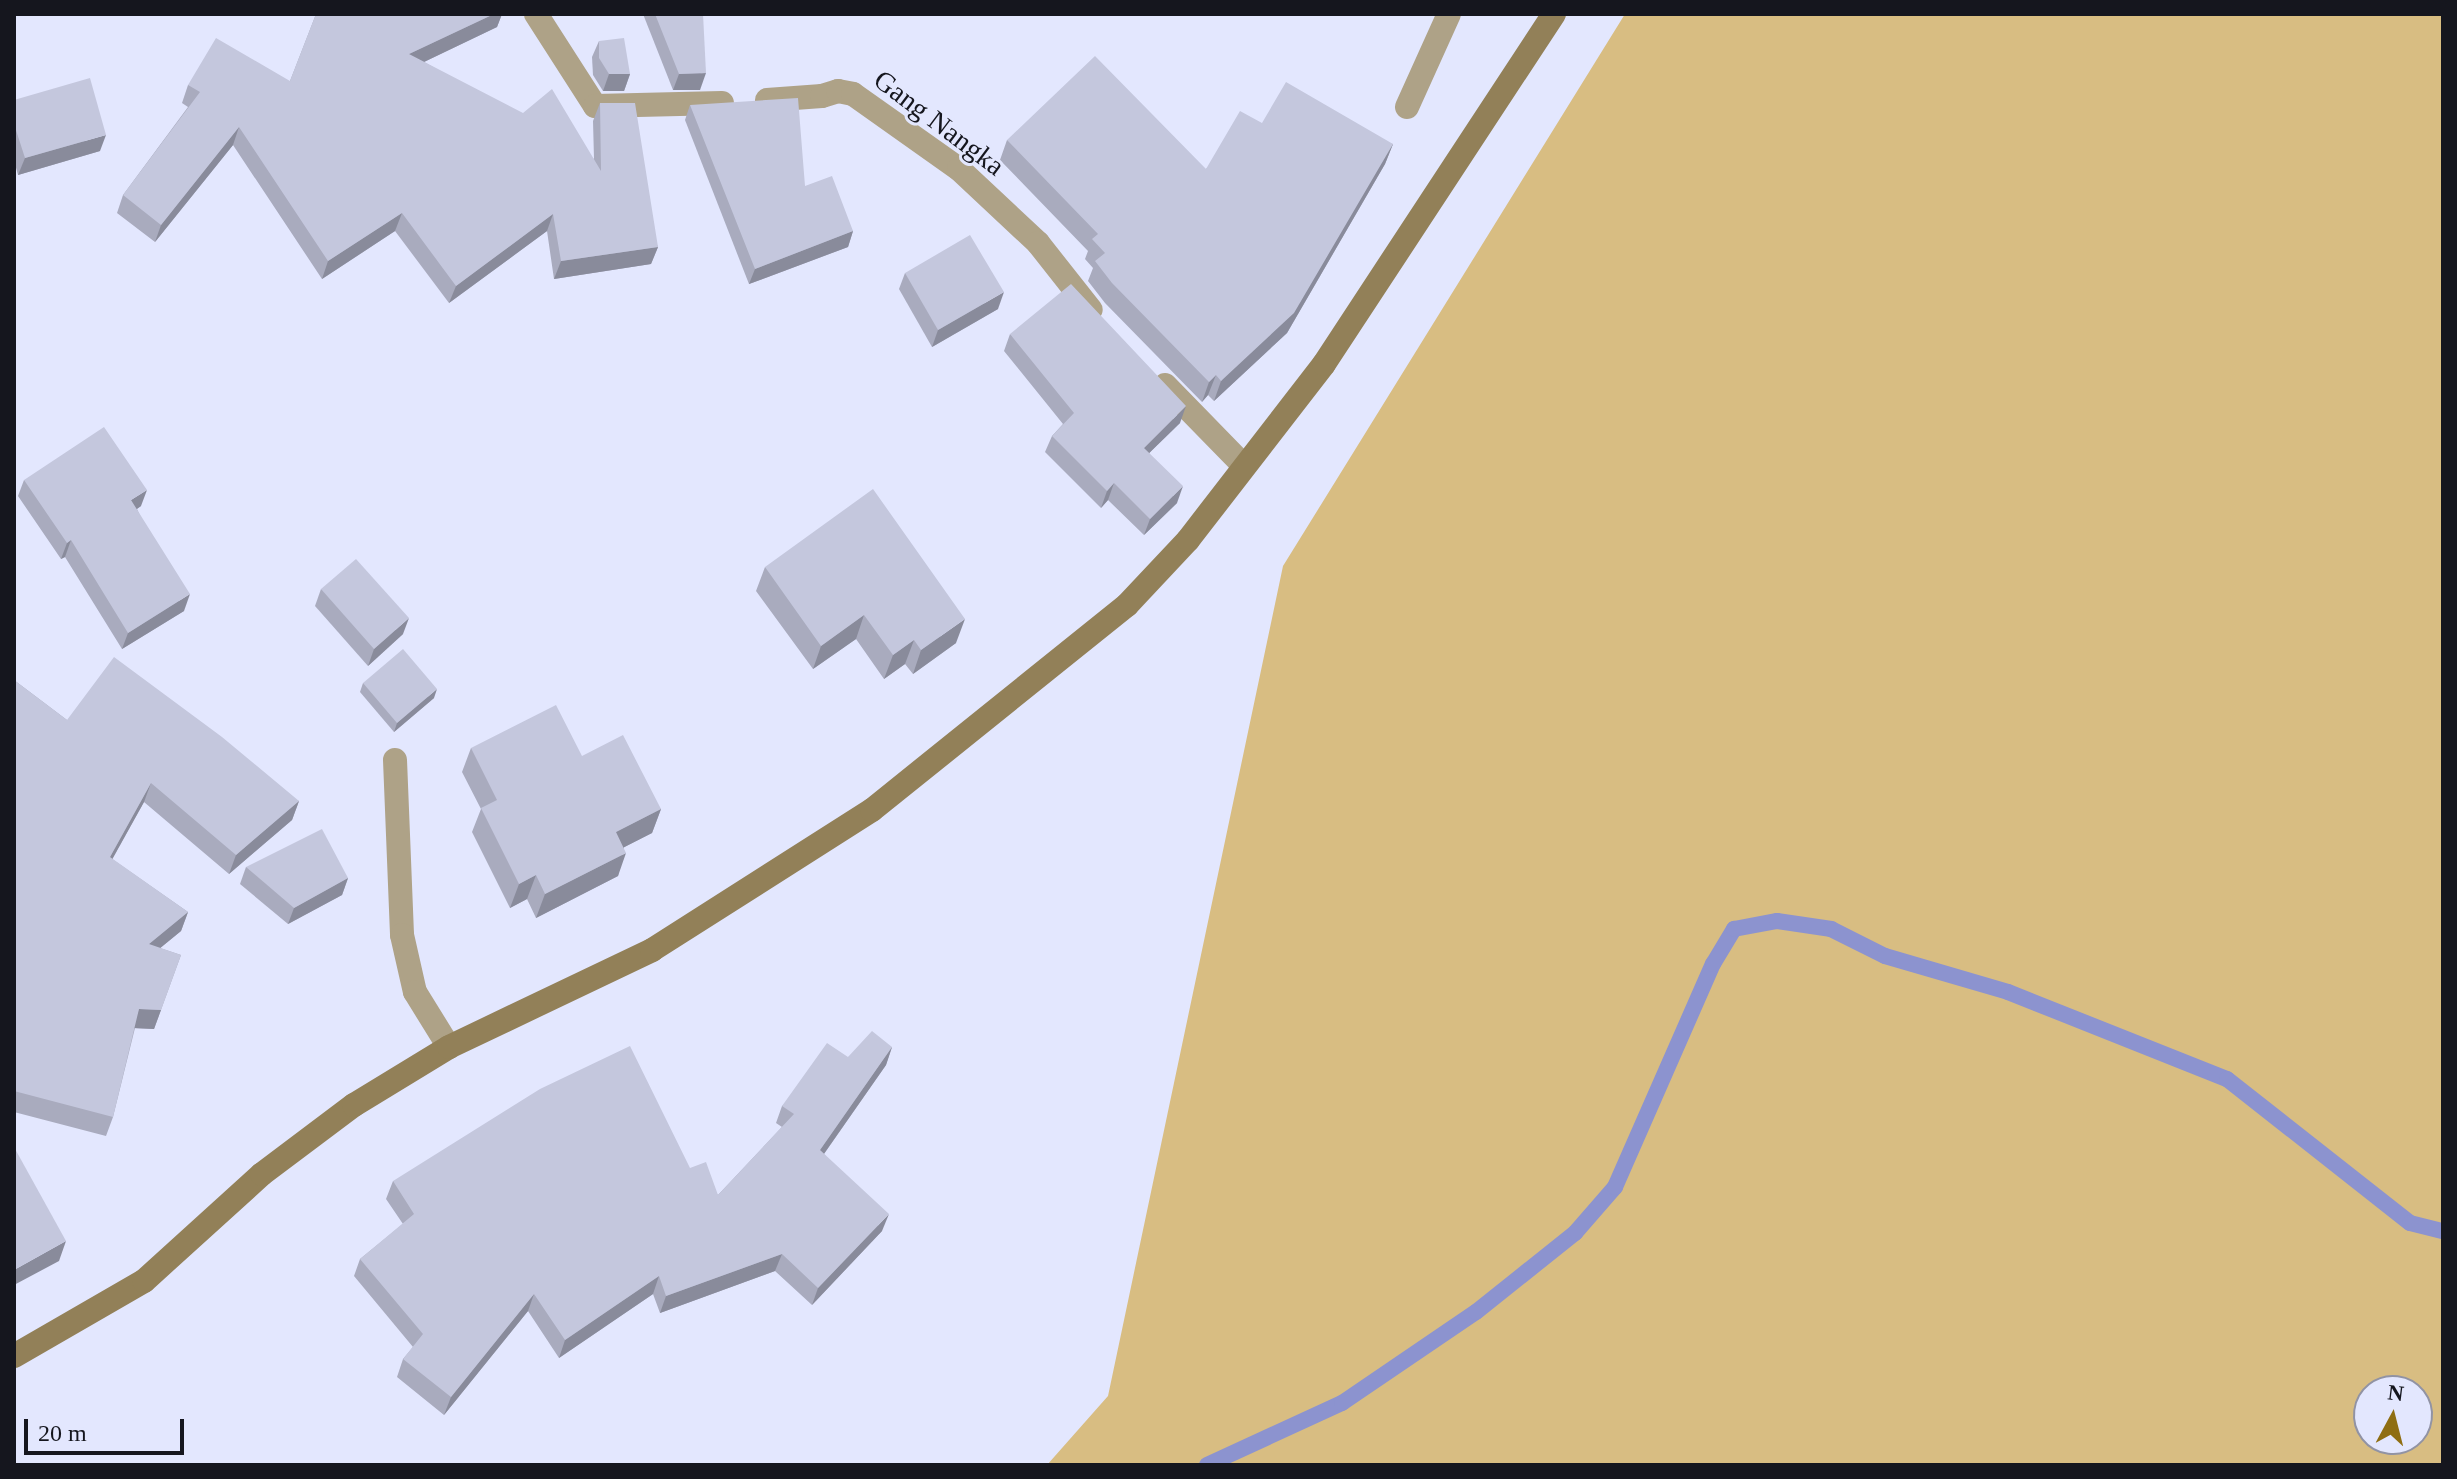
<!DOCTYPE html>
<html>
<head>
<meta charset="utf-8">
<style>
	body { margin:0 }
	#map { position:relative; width:2457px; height:1479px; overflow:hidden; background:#e3e7fe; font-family:Georgia,serif }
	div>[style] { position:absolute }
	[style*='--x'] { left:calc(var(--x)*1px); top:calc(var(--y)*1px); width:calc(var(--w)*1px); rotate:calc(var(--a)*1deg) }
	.green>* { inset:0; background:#d8bd82 }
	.stream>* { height:16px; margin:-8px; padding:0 8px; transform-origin:8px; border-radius:8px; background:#8c93cf }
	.minor>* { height:24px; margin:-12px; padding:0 12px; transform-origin:12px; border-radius:12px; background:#aea287 }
	.secondary>* { height:24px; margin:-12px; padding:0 12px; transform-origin:12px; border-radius:12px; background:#928058 }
	.wall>* { inset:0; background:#a9abbe }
	.shaded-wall>* { inset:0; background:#898b9b }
	.building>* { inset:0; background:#c4c7dd }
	span { translate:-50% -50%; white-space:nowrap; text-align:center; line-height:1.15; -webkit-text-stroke:6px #e3e7fe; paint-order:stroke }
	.street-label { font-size:28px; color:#15161e }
	.frame { position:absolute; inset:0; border:16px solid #15161e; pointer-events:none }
	.north { position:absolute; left:2353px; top:1375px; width:80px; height:80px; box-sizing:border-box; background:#e3e7fe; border:2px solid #9193a4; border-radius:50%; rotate:7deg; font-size:22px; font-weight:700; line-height:32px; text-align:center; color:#15161e }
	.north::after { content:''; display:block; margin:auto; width:28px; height:36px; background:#8f6e12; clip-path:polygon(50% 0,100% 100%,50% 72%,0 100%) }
	.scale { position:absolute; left:24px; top:1419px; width:160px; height:36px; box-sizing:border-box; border:4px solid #15161e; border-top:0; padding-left:10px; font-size:24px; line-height:28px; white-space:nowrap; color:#15161e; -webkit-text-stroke:6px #e3e7fe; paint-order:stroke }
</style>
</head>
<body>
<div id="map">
	<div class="green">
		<div style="clip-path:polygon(evenodd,1625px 14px,2443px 14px,2443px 1465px,1047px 1465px,1108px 1396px,1283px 566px,1625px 14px,2369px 1391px,2417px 1391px,2417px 1439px,2369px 1439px,2369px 1391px)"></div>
	</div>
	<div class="stream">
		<div style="--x:1207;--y:1465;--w:149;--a:-24.7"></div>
		<div style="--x:1342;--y:1403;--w:162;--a:-34.2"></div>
		<div style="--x:1476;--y:1312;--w:127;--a:-38.6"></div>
		<div style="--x:1575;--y:1233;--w:61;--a:-49"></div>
		<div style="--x:1615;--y:1187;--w:244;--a:-66.3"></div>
		<div style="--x:1713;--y:964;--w:41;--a:-59"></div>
		<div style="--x:1734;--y:929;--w:44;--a:-10.5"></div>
		<div style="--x:1777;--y:921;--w:55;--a:8.4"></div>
		<div style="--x:1831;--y:929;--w:60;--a:26.6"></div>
		<div style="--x:1885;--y:956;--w:128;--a:16.3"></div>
		<div style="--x:2008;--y:992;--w:236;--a:21.7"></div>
		<div style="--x:2227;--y:1079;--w:233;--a:38.2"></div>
		<div style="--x:2410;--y:1223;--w:34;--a:14"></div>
	</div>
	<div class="minor">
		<div style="--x:536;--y:14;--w:109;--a:57.3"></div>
		<div style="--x:595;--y:106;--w:127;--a:-1.4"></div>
		<div style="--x:767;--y:100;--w:55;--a:-4.2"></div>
		<div style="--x:822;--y:96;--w:17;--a:-17"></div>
		<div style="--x:838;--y:91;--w:15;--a:11"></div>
		<div style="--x:853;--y:94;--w:130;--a:35.3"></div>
		<div style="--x:959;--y:169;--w:108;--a:43.1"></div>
		<div style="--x:1038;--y:243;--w:85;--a:51.7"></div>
		<div style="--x:1407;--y:107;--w:102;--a:-65.7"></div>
		<div style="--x:1165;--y:385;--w:113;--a:45.7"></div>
		<div style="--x:395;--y:760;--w:175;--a:87.7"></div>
		<div style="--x:402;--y:935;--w:58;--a:77.2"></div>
		<div style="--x:415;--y:992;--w:65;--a:58.3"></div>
	</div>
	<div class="secondary">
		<div style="--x:14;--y:1356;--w:150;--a:-30"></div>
		<div style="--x:144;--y:1281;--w:159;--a:-42.2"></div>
		<div style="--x:262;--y:1174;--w:115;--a:-36.9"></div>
		<div style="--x:354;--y:1105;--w:111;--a:-31.4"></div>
		<div style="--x:449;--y:1047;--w:225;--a:-25.5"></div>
		<div style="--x:652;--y:950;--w:261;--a:-32.5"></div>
		<div style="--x:872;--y:810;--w:327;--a:-38.8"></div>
		<div style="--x:1127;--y:605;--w:89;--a:-46.8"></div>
		<div style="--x:1188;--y:540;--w:222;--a:-52.3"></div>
		<div style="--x:1324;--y:364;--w:419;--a:-56.7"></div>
	</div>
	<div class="wall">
		<div style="clip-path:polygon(316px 14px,502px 14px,497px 27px,424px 62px,594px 159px,593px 121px,600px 103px,658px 247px,651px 264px,554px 279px,547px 231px,449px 303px,395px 231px,322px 279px,233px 145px,155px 242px,117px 213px,123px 195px,188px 107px,182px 103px,188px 85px,290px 81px)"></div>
		<div style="clip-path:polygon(643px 14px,703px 14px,700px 90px,673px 90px)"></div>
		<div style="clip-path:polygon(599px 41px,630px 74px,624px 91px,603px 91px,593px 75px,592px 57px)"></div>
		<div style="clip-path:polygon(14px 100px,100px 151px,18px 175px,14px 160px)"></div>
		<div style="clip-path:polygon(690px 105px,805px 186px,853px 231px,848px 247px,749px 284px,685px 120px)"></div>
		<div style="clip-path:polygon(1262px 123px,1393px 144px,1385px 164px,1287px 333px,1214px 401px,1208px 395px,1202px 402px,1105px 303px,1088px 281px,1093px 268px,1085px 259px,1088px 251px,1000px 160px,1007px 140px,1206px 169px)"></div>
		<div style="clip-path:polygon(905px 273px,998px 309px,932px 347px,899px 289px)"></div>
		<div style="clip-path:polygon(1010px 334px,1180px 423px,1149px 453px,1177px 503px,1144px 535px,1108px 500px,1101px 508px,1045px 452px,1052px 436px,1063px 424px,1004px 351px)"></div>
		<div style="clip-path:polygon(24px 480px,141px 506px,137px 509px,184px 611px,122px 649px,65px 557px,61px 559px,18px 496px)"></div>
		<div style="clip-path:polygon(765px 567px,956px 643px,913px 674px,905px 664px,884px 679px,856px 639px,813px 669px,756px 591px)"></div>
		<div style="clip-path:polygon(321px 589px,403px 634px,368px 666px,315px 606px)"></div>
		<div style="clip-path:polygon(14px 680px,67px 720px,299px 801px,292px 820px,229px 874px,144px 802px,112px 859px,188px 912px,181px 931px,160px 948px,181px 955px,154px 1029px,135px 1028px,113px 1117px,106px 1136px,14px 1112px)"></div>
		<div style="clip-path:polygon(363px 683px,434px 698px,394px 732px,360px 692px)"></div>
		<div style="clip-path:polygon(471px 748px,582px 756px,661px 809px,652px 833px,624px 847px,618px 876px,536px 918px,527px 899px,510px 908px,472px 832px,481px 809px,462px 772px)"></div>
		<div style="clip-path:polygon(246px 867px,348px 878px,342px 895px,288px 924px,240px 884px)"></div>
		<div style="clip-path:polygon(892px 1047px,886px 1065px,824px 1154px,882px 1231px,812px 1305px,775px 1271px,660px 1313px,653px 1294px,559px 1358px,528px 1311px,444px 1415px,397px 1377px,403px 1359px,413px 1347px,354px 1276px,360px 1259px,403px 1224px,386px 1199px,393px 1181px,690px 1168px,718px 1195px,782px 1127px,776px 1123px,782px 1106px,848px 1057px)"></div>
	</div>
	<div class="shaded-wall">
		<div style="clip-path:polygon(494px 14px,502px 14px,497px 27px,403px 72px,409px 54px)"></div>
		<div style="clip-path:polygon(706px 73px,700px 90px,673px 90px,679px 74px)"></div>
		<div style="clip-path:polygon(609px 74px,630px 74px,624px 91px,603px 91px)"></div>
		<div style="clip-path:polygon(239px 127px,233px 145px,155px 242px,161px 225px)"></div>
		<div style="clip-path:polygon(106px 135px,100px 151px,18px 175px,25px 158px)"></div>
		<div style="clip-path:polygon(1393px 144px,1385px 164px,1287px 333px,1214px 401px,1221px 381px)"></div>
		<div style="clip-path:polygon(402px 213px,395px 231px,322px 279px,328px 261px)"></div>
		<div style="clip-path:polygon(553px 214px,547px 231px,449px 303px,456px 286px)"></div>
		<div style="clip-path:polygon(853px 231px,848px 247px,749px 284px,755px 269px)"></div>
		<div style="clip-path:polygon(658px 247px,651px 264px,554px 279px,561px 261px)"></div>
		<div style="clip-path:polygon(1004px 292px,998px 309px,932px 347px,938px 330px)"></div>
		<div style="clip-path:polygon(1216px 375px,1208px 395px,1202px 402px,1209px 382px)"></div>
		<div style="clip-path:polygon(1186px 406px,1180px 423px,1138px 464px,1144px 448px)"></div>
		<div style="clip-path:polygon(1114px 483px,1108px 500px,1101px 508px,1107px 491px)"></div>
		<div style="clip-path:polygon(1183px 486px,1177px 503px,1144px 535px,1150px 519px)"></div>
		<div style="clip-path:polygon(147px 490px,141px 506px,125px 517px,131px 500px)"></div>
		<div style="clip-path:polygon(71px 540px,65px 557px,61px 559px,67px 543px)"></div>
		<div style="clip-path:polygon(190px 594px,184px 611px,122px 649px,128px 633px)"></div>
		<div style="clip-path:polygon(864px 615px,856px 639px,813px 669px,821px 646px)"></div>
		<div style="clip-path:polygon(409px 618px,403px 634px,368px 666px,374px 649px)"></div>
		<div style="clip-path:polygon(965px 619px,956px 643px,913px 674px,921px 650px)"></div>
		<div style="clip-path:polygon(914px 640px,905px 664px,884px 679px,893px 655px)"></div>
		<div style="clip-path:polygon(437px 689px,434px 698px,394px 732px,397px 723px)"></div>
		<div style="clip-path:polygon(151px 783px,144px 802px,103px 876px,110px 857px)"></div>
		<div style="clip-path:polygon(299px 801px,292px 820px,229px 874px,236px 855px)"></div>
		<div style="clip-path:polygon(661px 809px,652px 833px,607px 856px,616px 832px)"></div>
		<div style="clip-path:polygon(626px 853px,618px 876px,536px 918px,545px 894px)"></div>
		<div style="clip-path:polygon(536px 875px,527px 899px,510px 908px,519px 884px)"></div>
		<div style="clip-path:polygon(348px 878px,342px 895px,288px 924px,294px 908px)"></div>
		<div style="clip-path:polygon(188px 912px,181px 931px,142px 963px,149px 944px)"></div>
		<div style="clip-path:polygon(139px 1009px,161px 1010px,154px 1029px,132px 1028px)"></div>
		<div style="clip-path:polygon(892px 1047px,886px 1065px,814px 1168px,820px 1150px)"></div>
		<div style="clip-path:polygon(889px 1214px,882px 1231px,812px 1305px,818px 1288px)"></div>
		<div style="clip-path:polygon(66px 1241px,59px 1261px,14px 1285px,14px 1270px)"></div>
		<div style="clip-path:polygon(782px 1254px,775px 1271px,660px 1313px,666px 1296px)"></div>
		<div style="clip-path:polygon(659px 1276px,653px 1294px,559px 1358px,565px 1340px)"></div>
		<div style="clip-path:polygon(534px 1294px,528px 1311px,444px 1415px,451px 1397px)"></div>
	</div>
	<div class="building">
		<div style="clip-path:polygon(316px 14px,494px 14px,409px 54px,523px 113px,552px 89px,601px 171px,600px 103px,635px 103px,658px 247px,561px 261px,553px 214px,456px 286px,402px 213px,328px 261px,239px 127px,161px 225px,123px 195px,200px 92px,188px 85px,216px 38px,290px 81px)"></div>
		<div style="clip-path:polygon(655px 14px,703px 14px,706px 73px,679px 74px)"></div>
		<div style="clip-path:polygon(624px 38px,630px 74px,609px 74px,599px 58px,599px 41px)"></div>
		<div style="clip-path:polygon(1095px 56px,1206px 169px,1240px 111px,1262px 123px,1286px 82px,1393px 144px,1294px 313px,1221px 381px,1216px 375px,1209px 382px,1112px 283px,1095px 261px,1105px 253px,1092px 239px,1098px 234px,1007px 140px)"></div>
		<div style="clip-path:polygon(90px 78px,106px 135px,25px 158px,14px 124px,14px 100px)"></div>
		<div style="clip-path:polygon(798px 98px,805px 186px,832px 176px,853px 231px,755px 269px,690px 105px)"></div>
		<div style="clip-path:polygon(970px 235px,1004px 292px,938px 330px,905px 273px)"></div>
		<div style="clip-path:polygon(1071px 284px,1186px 406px,1144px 448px,1183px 486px,1150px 519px,1114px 483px,1107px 491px,1052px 436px,1074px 413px,1010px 334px)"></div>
		<div style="clip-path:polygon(104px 427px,147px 490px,131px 500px,190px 594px,128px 633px,71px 540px,67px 543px,24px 480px)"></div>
		<div style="clip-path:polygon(873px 489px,965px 619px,921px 650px,914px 640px,893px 655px,864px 615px,821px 646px,765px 567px)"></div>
		<div style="clip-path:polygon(356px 559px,409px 618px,374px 649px,321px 589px)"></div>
		<div style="clip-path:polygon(403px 649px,437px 689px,397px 723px,363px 683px)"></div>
		<div style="clip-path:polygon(114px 657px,222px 737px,299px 801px,236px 855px,151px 783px,110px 857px,188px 912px,149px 944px,181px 955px,161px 1010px,139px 1009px,113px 1117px,14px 1091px,14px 680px,67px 720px)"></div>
		<div style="clip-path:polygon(556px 705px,582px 756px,623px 735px,661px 809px,616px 832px,626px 853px,545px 894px,536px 875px,519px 884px,481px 808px,497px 800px,471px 748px)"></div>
		<div style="clip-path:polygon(322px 829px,348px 878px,294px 908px,246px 867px)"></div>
		<div style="clip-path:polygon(872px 1031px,892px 1047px,820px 1150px,889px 1214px,818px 1288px,782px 1254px,666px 1296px,659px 1276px,565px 1340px,534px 1294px,451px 1397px,403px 1359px,423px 1334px,360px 1259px,414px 1214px,393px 1181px,540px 1089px,630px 1046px,690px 1168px,706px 1162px,718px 1195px,794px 1114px,782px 1106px,827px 1043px,848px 1057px)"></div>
		<div style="clip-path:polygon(14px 1147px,66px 1241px,14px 1270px)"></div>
	</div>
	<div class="street-label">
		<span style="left:939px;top:123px;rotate:37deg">Gang Nangka</span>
	</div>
	<div class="frame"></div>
	<div class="north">N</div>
	<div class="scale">20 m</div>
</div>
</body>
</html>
